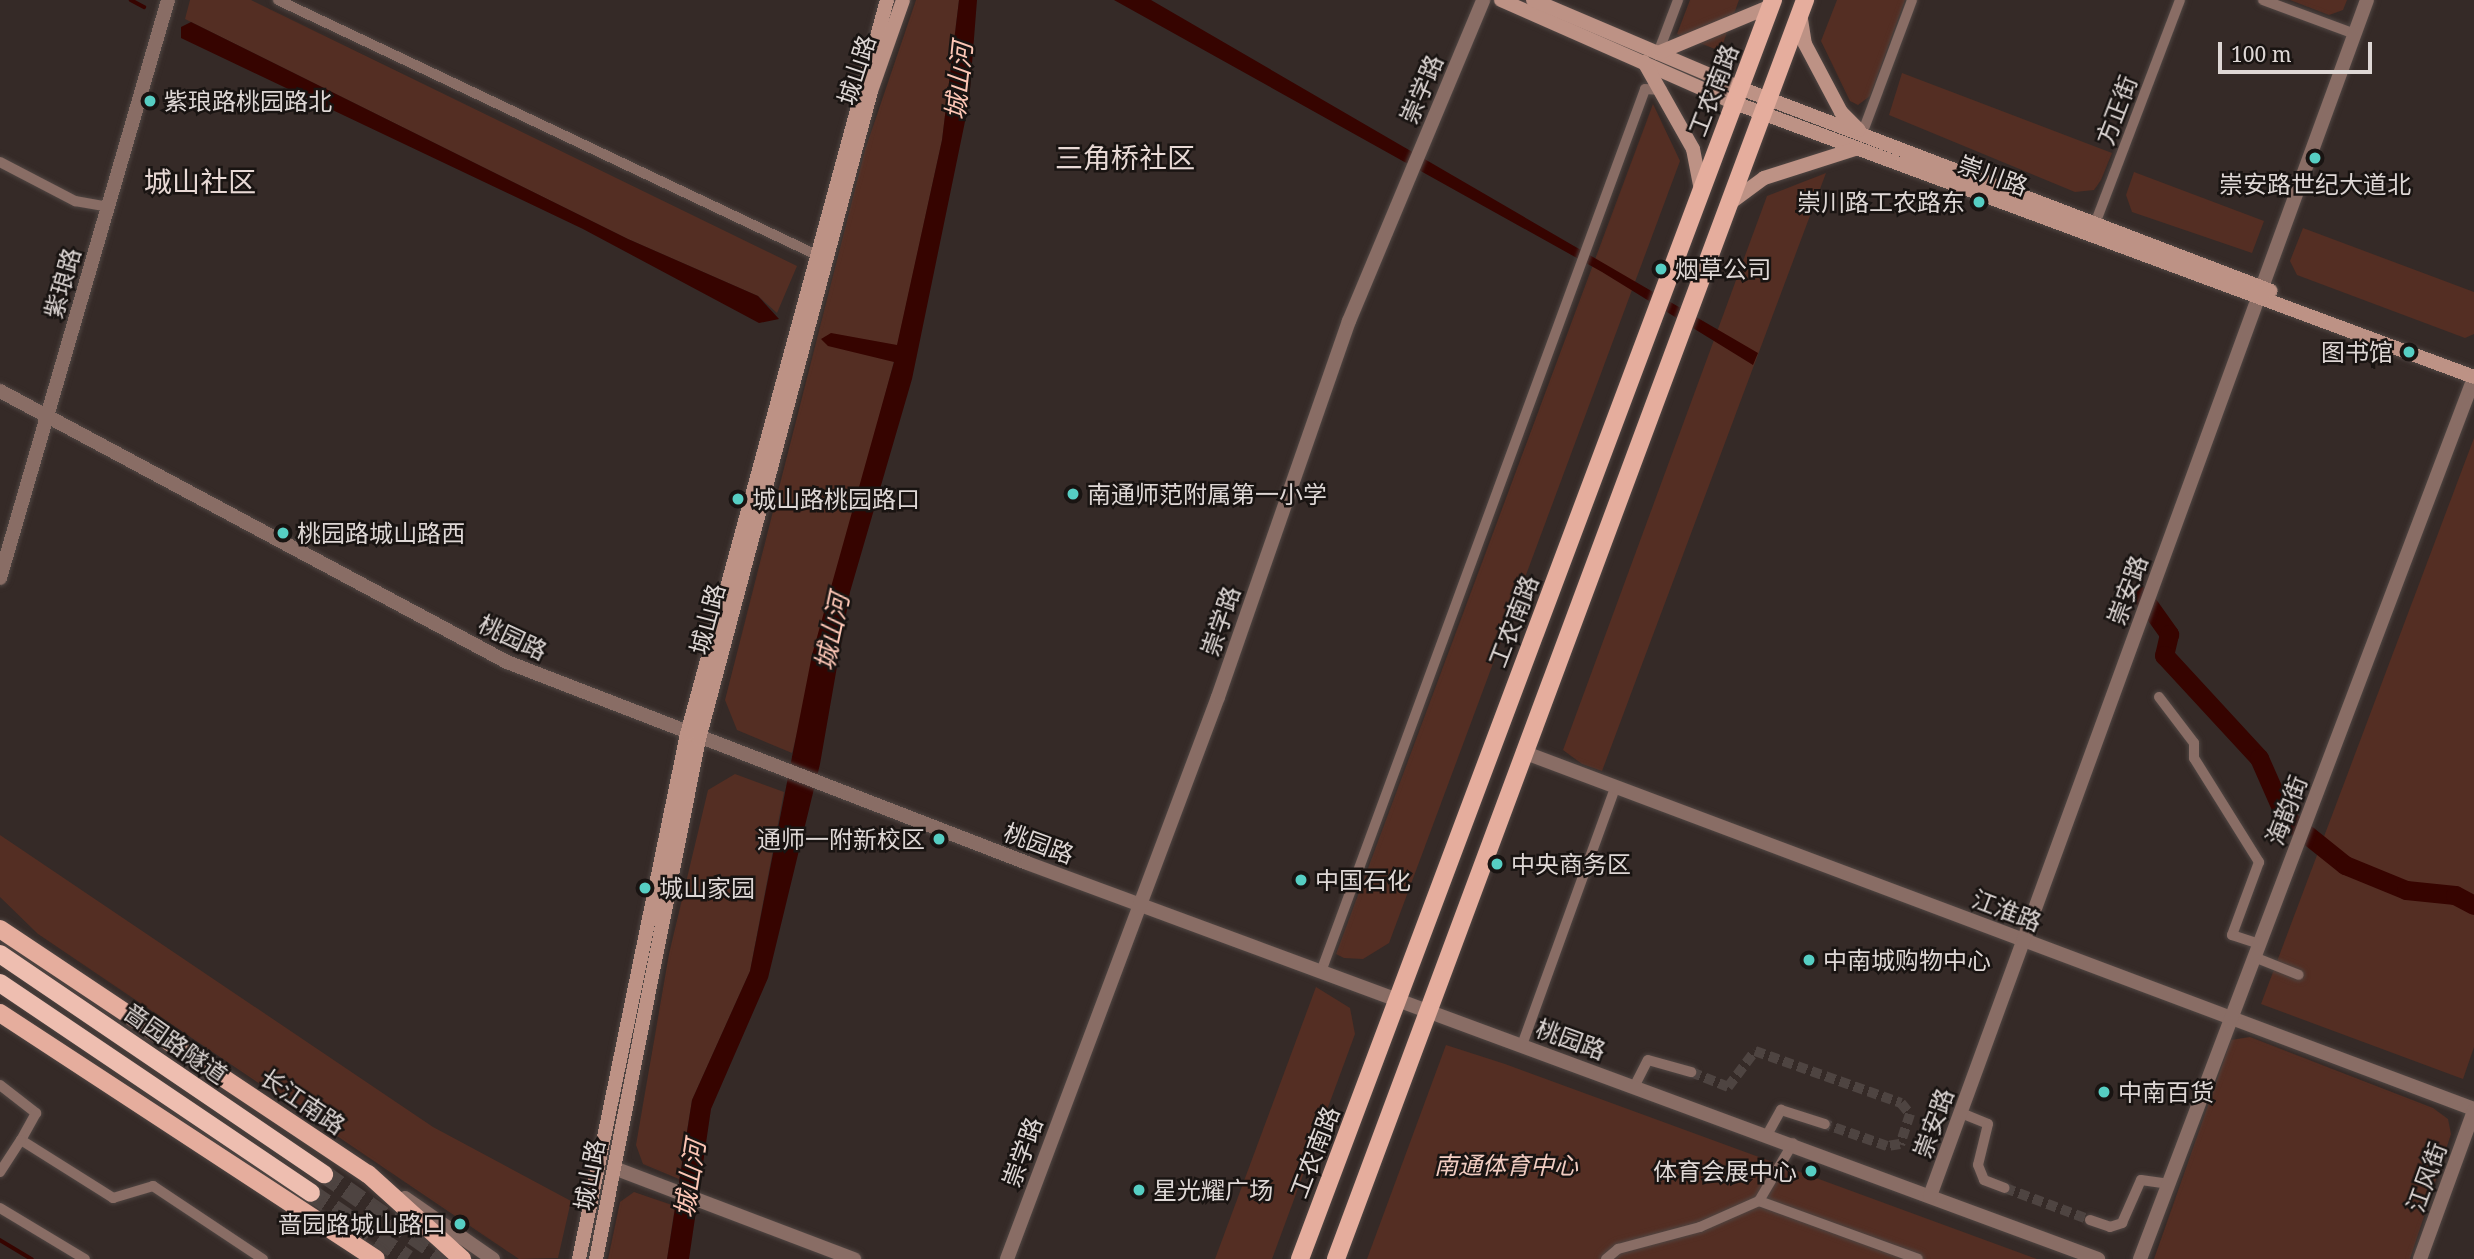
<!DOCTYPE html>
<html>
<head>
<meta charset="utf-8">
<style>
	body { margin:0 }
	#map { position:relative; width:2474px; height:1259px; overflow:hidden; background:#352a27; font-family:"Noto Serif","Noto Sans SC",serif }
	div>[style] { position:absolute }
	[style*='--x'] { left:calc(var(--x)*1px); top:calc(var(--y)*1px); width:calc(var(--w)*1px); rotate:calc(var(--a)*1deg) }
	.green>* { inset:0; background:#542e23 }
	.water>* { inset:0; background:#360400 }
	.stream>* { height:3.5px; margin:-1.75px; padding:0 1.75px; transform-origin:1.75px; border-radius:1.75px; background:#360400 }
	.river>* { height:19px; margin:-9.5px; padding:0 9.5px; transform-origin:9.5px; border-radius:9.5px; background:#360400 }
	.minor-tunnel>* { height:10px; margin-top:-5px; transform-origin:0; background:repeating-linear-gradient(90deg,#4e4441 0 10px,transparent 0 15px) }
	.trunk-tunnel>* { height:18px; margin-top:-9px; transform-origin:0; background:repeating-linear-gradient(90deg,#4e4441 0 18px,transparent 0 27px) }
	.roads { filter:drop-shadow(0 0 2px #504643) drop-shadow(0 0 2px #504643) }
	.minor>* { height:10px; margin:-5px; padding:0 5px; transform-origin:5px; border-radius:5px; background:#896d65 }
	.tertiary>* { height:14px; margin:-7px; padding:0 7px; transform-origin:7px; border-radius:7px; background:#896d65 }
	.secondary>* { height:14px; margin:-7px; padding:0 7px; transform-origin:7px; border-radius:7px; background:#bd9285 }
	.primary>* { height:18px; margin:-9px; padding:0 9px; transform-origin:9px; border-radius:9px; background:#e5ad9d }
	.trunk>* { height:18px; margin:-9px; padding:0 9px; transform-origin:9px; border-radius:9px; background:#eebeb0 }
	.dots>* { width:19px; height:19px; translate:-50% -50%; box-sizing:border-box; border:4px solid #191412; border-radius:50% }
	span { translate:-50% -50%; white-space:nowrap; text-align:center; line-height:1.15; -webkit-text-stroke:5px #191412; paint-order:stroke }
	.street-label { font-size:24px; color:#ded7d5 }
	.poi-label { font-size:24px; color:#ded7d5 }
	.left { translate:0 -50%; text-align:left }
	.right { translate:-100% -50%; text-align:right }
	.park-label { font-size:24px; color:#f2cdc2; font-style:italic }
	.water-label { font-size:26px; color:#fdc6b5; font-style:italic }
	.quarter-label { font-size:28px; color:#e8d9d5 }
	.scale { position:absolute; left:2218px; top:42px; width:154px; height:32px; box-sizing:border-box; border:4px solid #ded7d5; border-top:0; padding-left:9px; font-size:21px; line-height:24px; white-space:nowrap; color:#ded7d5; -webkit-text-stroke:5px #191412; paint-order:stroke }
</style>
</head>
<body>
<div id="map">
	<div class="green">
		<div style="clip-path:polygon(190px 0,251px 0,797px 266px,777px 313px,758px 296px,628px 239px,185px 19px)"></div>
		<div style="clip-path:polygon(916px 0,959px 0,942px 140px,894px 361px,792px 753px,737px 730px,725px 700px,865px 150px)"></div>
		<div style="clip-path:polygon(1690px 0,1739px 0,1722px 46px,1715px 49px,1677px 34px)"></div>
		<div style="clip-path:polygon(1837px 0,1905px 0,1870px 96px,1858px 105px,1850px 101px,1821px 41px)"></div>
		<div style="clip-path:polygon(2290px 0,2347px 0,2343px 10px,2329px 15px)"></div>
		<div style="clip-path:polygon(1902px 73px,2112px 153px,2101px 180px,2094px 190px,2075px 192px,1889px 115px)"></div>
		<div style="clip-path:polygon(1653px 104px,1680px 161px,1389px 943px,1363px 959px,1344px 958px,1336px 954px)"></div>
		<div style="clip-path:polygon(2134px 172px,2264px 221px,2252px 253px,2132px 212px,2126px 195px)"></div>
		<div style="clip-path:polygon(1826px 173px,1602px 771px,1582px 764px,1563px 750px,1767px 196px)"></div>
		<div style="clip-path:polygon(2303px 228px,2474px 292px,2474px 334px,2465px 338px,2297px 275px,2290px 261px)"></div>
		<div style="clip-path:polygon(2474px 438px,2474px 1047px,2463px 1079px,2261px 1004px)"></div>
		<div style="clip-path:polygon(735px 774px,784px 792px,750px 971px,692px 1100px,679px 1179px,643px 1164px,636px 1145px,669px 954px,708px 790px)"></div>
		<div style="clip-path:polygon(0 835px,433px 1127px,571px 1201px,558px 1258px,519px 1259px,38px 934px,0 897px)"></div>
		<div style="clip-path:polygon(1316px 987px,1350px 1008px,1355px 1034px,1272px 1259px,1215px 1259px)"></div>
		<div style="clip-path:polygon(2250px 1037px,2433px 1108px,2448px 1119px,2451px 1134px,2410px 1259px,2154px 1259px,2231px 1040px)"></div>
		<div style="clip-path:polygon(1446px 1045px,1505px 1064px,2037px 1259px,1367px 1259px)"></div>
		<div style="clip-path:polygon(634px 1192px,675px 1206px,667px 1259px,608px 1259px,620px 1202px)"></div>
	</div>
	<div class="water">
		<div style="clip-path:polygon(959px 0,977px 0,969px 102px,912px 379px,850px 592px,820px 764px,768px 978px,711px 1109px,689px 1259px,667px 1259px,692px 1100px,750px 971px,812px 655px,894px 362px,828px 346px,821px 339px,831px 333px,897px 345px,942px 140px)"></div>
		<div style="clip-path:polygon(1114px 0,1151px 0,1758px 353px,1753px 365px,1602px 272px)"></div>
		<div style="clip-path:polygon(191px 22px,628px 239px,758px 296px,779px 319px,759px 323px,583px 229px,181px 38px,181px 27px)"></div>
	</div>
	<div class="stream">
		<div style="--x:131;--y:0;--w:15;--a:28"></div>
		<div style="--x:0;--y:1240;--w:37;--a:31"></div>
	</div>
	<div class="river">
		<div style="--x:2142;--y:596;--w:47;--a:54.6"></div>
		<div style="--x:2169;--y:634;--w:22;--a:103"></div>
		<div style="--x:2164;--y:655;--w:140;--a:47.3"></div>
		<div style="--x:2259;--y:758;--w:64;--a:66.2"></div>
		<div style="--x:2285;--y:817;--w:77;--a:38.7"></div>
		<div style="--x:2345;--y:865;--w:66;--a:22.3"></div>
		<div style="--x:2406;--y:890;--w:49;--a:5.8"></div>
		<div style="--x:2455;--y:895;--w:21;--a:28"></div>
	</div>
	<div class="minor-tunnel">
		<div style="--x:1691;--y:1072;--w:40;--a:22"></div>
		<div style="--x:1728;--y:1087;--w:45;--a:-53.1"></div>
		<div style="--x:1755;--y:1051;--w:155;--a:19.6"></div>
		<div style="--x:1901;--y:1103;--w:14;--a:51"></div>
		<div style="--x:1910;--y:1114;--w:32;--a:108"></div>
		<div style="--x:1900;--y:1144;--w:13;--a:171"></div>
		<div style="--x:1887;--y:1146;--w:66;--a:-160.5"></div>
		<div style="--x:2005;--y:1188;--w:91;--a:20.6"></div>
	</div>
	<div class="trunk-tunnel">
		<div style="--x:324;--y:1174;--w:149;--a:34.9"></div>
		<div style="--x:311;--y:1193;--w:117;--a:34.2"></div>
	</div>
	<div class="roads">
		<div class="minor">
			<div style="--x:278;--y:0;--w:603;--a:25.33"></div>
			<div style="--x:2263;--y:0;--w:98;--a:20.3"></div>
			<div style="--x:1658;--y:53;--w:57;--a:-69.3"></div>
			<div style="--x:1862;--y:134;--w:143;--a:-69.5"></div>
			<div style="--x:0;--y:162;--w:85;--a:27.5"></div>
			<div style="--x:75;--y:201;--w:34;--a:10"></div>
			<div style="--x:2093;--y:229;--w:245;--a:-69.2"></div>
			<div style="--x:2159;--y:697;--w:58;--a:52.7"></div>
			<div style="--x:2194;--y:743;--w:15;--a:90"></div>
			<div style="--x:2194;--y:758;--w:123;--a:58"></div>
			<div style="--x:2259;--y:862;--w:78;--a:110.3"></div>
			<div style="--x:2232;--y:935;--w:28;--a:18"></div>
			<div style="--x:2254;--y:957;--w:48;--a:21.8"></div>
			<div style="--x:1322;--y:969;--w:937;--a:-69.84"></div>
			<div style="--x:1645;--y:89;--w:17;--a:3"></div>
			<div style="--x:1522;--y:1045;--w:276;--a:-70.1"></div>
			<div style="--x:0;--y:1085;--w:46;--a:37.9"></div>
			<div style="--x:36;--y:1113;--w:31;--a:119"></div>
			<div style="--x:21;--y:1140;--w:109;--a:32.2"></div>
			<div style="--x:113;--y:1198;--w:42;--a:-16.7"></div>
			<div style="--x:153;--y:1186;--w:132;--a:33.6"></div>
			<div style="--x:1634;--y:1087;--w:30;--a:-63"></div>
			<div style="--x:1648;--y:1060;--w:45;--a:15.6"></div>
			<div style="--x:1961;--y:1113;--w:29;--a:22"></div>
			<div style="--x:1988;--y:1124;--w:42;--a:103.7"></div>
			<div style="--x:1978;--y:1165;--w:16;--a:68"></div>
			<div style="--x:1984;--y:1180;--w:22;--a:21"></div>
			<div style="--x:1767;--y:1135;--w:29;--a:-61"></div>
			<div style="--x:1781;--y:1110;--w:46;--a:17.7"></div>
			<div style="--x:0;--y:1172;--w:38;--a:-57"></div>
			<div style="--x:1759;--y:1201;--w:169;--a:20"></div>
			<div style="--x:0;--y:1208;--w:99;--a:31"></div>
			<div style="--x:2090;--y:1220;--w:21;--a:19"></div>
			<div style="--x:2110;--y:1227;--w:13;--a:-18"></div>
			<div style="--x:2122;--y:1223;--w:47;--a:-66.2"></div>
			<div style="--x:2141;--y:1180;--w:27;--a:8"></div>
			<div style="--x:1606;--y:1259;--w:16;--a:-40"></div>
			<div style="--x:1618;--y:1249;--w:85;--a:-15"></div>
			<div style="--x:1700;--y:1227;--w:64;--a:-23.8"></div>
			<div style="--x:1759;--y:1201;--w:67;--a:-59.6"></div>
		</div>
		<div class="tertiary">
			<div style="--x:0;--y:391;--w:575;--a:28.13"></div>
			<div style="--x:507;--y:662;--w:557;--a:21.13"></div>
			<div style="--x:1027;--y:863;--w:1142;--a:20.29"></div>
			<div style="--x:0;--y:578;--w:602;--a:-73.79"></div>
			<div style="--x:1523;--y:752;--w:1016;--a:20.58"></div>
			<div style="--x:614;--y:1168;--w:257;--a:20.8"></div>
			<div style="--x:1930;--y:1196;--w:1273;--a:-69.93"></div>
			<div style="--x:405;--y:1198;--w:107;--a:34.7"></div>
			<div style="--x:1007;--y:1259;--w:600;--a:-69.42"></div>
			<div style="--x:1218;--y:697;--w:398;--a:-70.8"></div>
			<div style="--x:1349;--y:321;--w:348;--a:-67.3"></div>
			<div style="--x:2140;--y:1259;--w:942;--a:-69.24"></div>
			<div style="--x:2420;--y:1259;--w:158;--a:-70"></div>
		</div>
		<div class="secondary">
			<div style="--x:1501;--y:0;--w:256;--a:23.8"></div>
			<div style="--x:1735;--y:103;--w:788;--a:20.34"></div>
			<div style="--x:1533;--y:0;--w:225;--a:23"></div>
			<div style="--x:1740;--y:88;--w:568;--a:20.92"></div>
			<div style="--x:1800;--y:13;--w:31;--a:81"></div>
			<div style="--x:1805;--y:44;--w:77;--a:62.1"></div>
			<div style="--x:1841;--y:112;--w:25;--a:45"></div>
			<div style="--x:1658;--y:53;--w:122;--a:-22.6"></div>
			<div style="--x:1644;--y:62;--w:100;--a:60.6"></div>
			<div style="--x:1693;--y:149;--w:42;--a:79"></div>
			<div style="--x:1730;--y:203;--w:42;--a:-36.3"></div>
			<div style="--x:1764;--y:178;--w:96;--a:-17.7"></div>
			<div style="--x:579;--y:1259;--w:536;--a:-78.38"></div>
			<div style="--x:687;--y:734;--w:761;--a:-74.76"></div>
			<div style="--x:596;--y:1259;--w:530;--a:-78.8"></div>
			<div style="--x:699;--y:739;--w:670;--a:-75.13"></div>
			<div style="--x:871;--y:91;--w:96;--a:-70.6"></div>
		</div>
		<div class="primary">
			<div style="--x:0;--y:929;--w:442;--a:33.7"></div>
			<div style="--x:368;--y:1174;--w:127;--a:42.1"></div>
			<div style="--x:0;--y:1013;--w:449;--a:33.2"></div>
			<div style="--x:1300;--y:1259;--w:1345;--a:-69.41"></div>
			<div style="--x:1336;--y:1259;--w:1344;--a:-69.57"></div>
		</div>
		<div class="trunk">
			<div style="--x:0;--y:954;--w:392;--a:34.2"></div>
			<div style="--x:0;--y:983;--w:375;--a:34"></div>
		</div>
	</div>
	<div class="dots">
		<div style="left:150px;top:101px;background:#56cec3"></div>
		<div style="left:2315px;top:158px;background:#56cec3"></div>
		<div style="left:1979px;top:202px;background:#56cec3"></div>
		<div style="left:1661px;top:269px;background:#56cec3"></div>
		<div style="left:2409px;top:352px;background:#56cec3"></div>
		<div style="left:1073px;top:494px;background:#56cec3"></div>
		<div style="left:738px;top:499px;background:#56cec3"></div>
		<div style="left:283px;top:533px;background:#56cec3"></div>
		<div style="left:939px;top:839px;background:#56cec3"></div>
		<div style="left:1497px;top:864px;background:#56cec3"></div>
		<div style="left:1301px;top:880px;background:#56cec3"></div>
		<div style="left:645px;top:888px;background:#56cec3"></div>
		<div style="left:1809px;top:960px;background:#56cec3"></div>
		<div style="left:2104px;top:1092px;background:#56cec3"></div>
		<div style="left:1811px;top:1171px;background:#56cec3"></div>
		<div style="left:1139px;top:1190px;background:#56cec3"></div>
		<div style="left:460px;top:1224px;background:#56cec3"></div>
	</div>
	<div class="street-label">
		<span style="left:856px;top:70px;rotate:-72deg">城山路</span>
		<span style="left:1421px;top:89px;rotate:-67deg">崇学路</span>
		<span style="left:1713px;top:90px;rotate:-69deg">工农南路</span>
		<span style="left:2116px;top:110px;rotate:-69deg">方正街</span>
		<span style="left:1993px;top:175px;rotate:20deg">崇川路</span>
		<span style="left:62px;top:283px;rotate:-74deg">紫琅路</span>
		<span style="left:2127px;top:590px;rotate:-70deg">崇安路</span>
		<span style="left:707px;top:619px;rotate:-75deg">城山路</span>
		<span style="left:1220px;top:621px;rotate:-71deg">崇学路</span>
		<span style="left:1513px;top:621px;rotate:-69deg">工农南路</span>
		<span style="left:513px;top:637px;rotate:25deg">桃园路</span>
		<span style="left:2286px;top:810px;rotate:-69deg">海韵街</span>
		<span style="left:1039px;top:843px;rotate:20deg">桃园路</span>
		<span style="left:2007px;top:910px;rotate:21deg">江淮路</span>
		<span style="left:1571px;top:1039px;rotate:20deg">桃园路</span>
		<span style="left:176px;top:1043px;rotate:35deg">啬园路隧道</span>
		<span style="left:303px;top:1101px;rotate:34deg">长江南路</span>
		<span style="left:1933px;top:1123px;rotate:-70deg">崇安路</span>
		<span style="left:1022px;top:1152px;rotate:-70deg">崇学路</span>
		<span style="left:1314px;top:1152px;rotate:-69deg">工农南路</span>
		<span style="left:589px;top:1175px;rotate:-79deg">城山路</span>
		<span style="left:2426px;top:1177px;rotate:-70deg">江风街</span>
	</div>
	<div class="poi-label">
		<span class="left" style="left:164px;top:101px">紫琅路桃园路北</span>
		<span style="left:2315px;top:184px">崇安路世纪大道北</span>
		<span class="right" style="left:1965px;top:202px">崇川路工农路东</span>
		<span class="left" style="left:1675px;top:269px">烟草公司</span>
		<span class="right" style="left:2393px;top:352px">图书馆</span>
		<span class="left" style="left:1087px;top:494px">南通师范附属第一小学</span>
		<span class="left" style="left:752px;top:499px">城山路桃园路口</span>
		<span class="left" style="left:297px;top:533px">桃园路城山路西</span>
		<span class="right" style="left:925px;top:839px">通师一附新校区</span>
		<span class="left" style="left:1511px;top:864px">中央商务区</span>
		<span class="left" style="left:1315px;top:880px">中国石化</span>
		<span class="left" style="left:659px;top:888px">城山家园</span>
		<span class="left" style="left:1823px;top:960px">中南城购物中心</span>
		<span class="left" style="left:2118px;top:1092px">中南百货</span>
		<span class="right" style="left:1797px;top:1171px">体育会展中心</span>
		<span class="left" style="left:1153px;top:1190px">星光耀广场</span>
		<span class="right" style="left:446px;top:1224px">啬园路城山路口</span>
	</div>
	<div class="park-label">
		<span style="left:1506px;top:1165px">南通体育中心</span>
	</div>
	<div class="water-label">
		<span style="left:959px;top:81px;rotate:-84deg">城山河</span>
		<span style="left:832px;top:632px;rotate:-78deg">城山河</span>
		<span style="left:690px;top:1179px;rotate:-81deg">城山河</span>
	</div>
	<div class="quarter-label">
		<span style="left:1125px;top:157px">三角桥社区</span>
		<span style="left:200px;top:181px">城山社区</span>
	</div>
	<div class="scale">100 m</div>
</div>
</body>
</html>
